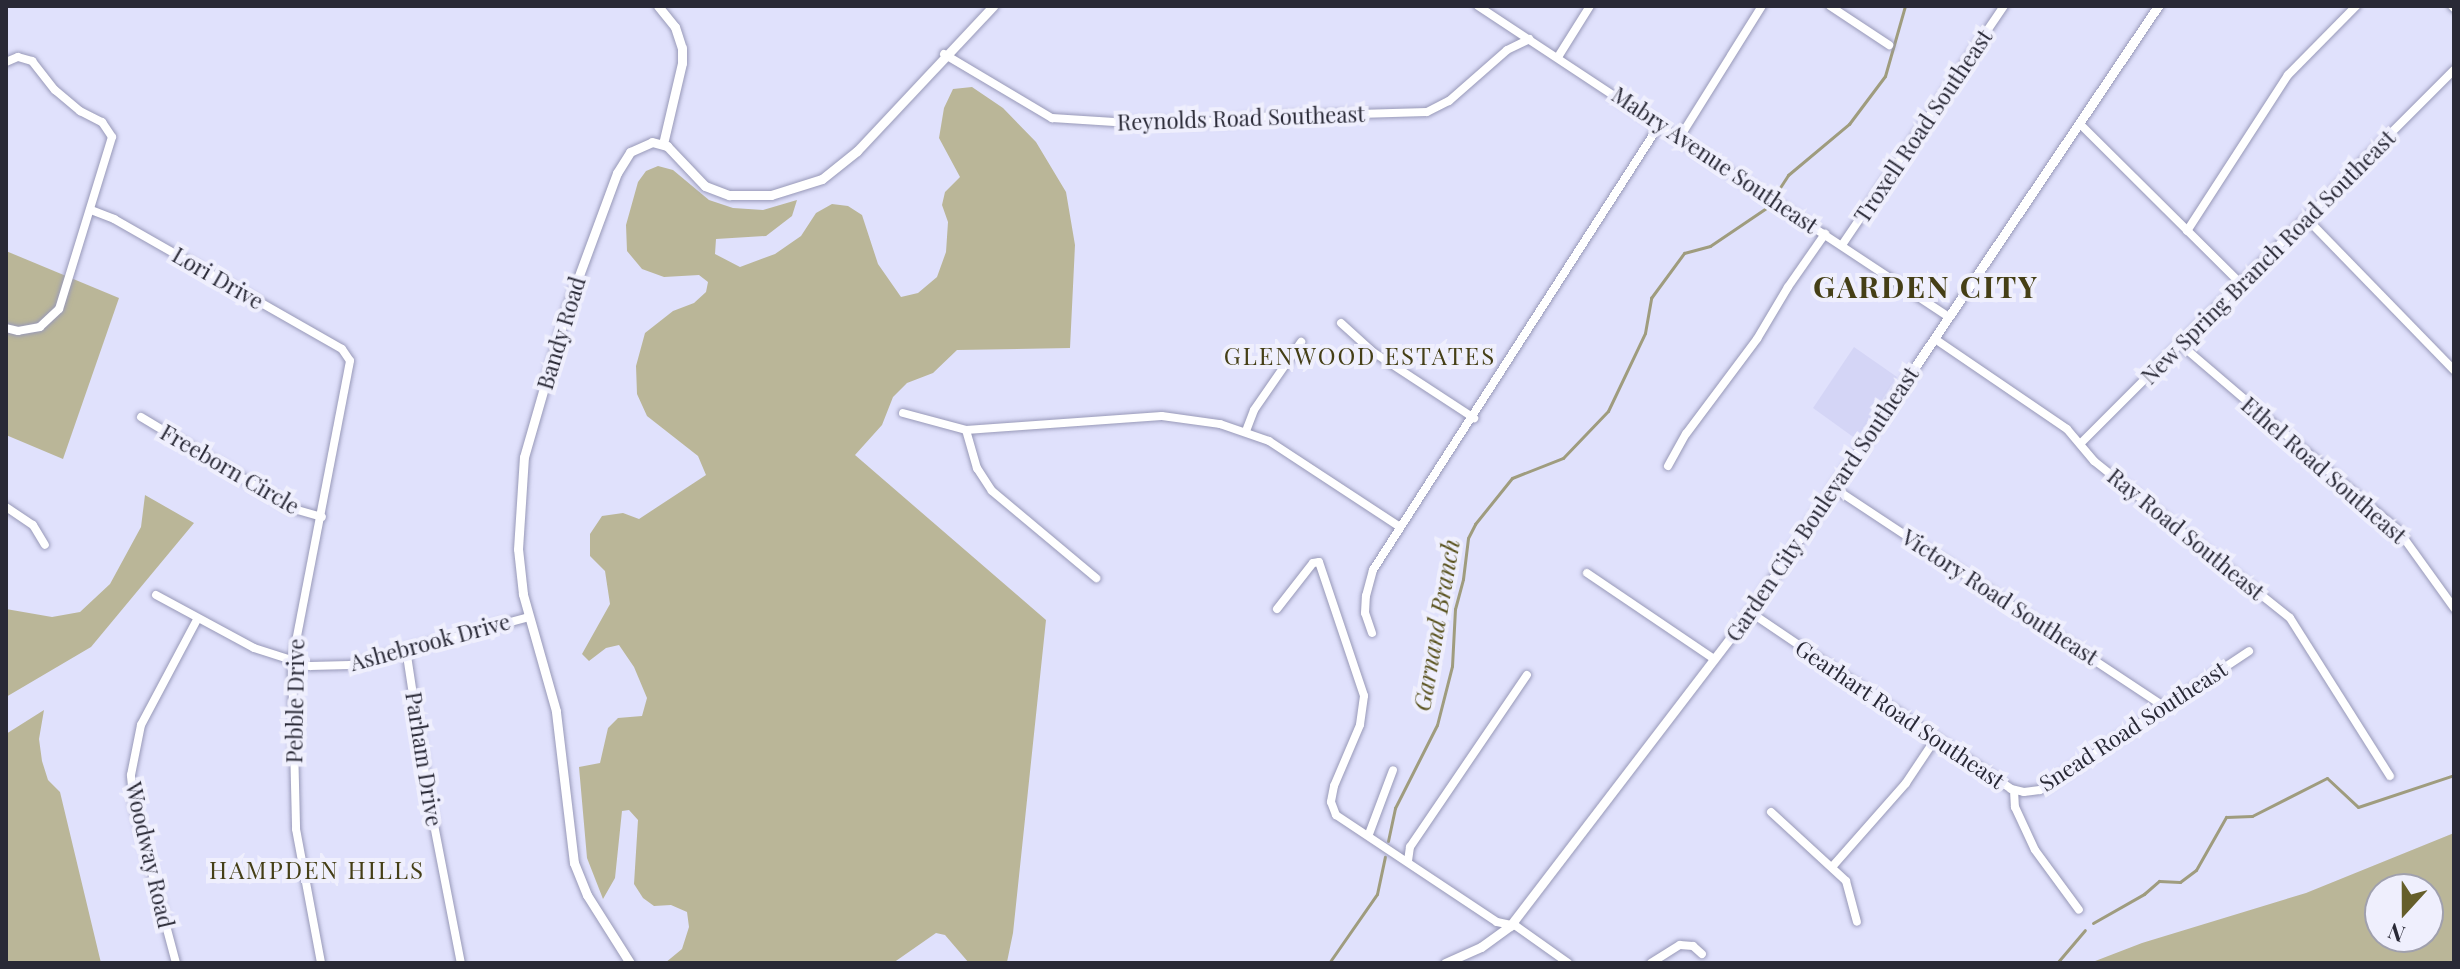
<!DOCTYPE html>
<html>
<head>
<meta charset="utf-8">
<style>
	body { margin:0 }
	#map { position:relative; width:2460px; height:969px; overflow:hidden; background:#e0e1fc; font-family:"Playfair Display",serif }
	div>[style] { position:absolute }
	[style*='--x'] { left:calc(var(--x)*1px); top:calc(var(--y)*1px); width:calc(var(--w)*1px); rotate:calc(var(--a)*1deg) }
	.built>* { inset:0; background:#d4d5f6 }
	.forest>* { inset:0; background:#bab698 }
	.stream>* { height:3px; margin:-1.5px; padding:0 1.5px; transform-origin:1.5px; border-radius:1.5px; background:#9f9c7e }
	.roads { filter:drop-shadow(0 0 2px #9899b8) drop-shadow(0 0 2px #9899b8) }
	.minor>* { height:8px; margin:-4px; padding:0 4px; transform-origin:4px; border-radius:4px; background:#fff }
	.tertiary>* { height:9px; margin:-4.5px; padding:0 4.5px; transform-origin:4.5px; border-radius:4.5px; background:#fff }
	span { translate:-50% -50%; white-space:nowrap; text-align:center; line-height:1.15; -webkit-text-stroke:8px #efeffd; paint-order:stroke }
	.street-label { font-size:22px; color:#292936 }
	.neighbourhood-label { font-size:24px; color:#453f16; letter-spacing:2px }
	.water-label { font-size:24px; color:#58511c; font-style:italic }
	.district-label { font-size:30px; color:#453f16; font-weight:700; letter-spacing:2px }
	.frame { position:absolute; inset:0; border:8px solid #292936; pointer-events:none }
	.north { position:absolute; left:2364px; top:873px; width:80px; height:80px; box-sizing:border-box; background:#efeffd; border:2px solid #a0a0ad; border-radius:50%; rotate:201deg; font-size:22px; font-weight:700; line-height:32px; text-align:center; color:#292936 }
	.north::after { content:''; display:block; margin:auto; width:28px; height:36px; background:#655e2a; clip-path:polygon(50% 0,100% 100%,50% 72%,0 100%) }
</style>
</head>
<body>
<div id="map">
	<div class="built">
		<div style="clip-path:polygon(1854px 347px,1897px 377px,1856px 439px,1813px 408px)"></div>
	</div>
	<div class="forest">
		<div style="clip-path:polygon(972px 87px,1003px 108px,1036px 142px,1066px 192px,1075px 245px,1070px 348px,957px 350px,933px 373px,907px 383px,893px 397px,882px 425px,855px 455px,1046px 620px,1013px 933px,1007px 962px,969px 963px,945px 935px,936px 933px,893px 963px,665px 963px,682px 949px,689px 927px,687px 912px,671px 905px,654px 906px,643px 898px,634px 884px,638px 820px,629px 810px,622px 811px,615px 878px,603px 899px,587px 858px,579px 767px,600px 763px,608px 728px,618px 718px,642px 716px,647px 698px,634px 667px,619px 645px,606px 648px,589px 661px,582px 654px,610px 604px,605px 571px,590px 556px,590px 534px,602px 516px,623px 513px,639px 519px,706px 475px,698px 456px,647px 416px,637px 394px,636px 366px,645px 333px,673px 311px,694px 303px,706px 292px,708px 282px,699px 275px,664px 277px,642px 269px,627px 251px,626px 225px,638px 182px,646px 171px,658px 166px,673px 170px,709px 200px,733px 208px,763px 210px,797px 200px,792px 216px,766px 236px,716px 239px,715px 254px,740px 267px,775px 254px,801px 236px,816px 213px,832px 204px,848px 206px,862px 215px,878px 264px,901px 297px,918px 293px,937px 277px,946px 252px,948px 222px,942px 205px,945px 192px,960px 177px,939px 138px,944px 108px,953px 89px)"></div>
		<div style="clip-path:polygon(6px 251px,119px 298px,63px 459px,6px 435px)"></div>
		<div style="clip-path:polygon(145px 495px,194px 523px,91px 647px,6px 697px,6px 609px,52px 617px,80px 612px,110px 584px,141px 527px)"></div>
		<div style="clip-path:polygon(44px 710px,39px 739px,42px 761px,48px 780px,60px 792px,101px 963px,6px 963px,6px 734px)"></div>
		<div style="clip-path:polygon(evenodd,2454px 833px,2454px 963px,2090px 963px,2142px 943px,2306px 893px,2454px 833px,2428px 889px,2428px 937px,2380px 937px,2380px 889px,2428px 889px)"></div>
	</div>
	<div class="stream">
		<div style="--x:1779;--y:189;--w:17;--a:-57"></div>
		<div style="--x:1788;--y:175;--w:80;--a:-39.9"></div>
		<div style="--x:1849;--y:124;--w:60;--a:-53.1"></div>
		<div style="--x:1885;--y:76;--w:73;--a:-74.1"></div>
		<div style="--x:1388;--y:841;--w:34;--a:-78"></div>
		<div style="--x:1395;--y:808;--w:93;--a:-63.2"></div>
		<div style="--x:1437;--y:725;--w:61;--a:-75.7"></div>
		<div style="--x:1452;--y:666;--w:57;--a:-87"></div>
		<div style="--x:1455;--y:609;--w:31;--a:-75"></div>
		<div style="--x:1463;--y:579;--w:41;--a:-83"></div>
		<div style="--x:1468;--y:538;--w:16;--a:-63"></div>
		<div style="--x:1475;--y:524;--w:59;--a:-51.2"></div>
		<div style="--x:1512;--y:478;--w:55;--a:-21.4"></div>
		<div style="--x:1563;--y:458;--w:65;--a:-46.2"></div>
		<div style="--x:1608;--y:411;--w:86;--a:-64.6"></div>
		<div style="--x:1645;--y:333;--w:36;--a:-80"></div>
		<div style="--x:1651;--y:298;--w:56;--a:-53.7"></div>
		<div style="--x:1684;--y:253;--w:27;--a:-15"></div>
		<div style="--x:1710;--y:246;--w:71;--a:-34.1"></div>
		<div style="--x:2093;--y:923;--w:59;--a:-29.6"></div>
		<div style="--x:2144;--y:894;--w:20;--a:-41"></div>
		<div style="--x:2159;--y:881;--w:21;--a:3"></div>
		<div style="--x:2180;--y:882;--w:20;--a:-37"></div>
		<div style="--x:2196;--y:870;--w:61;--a:-60.5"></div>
		<div style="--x:2226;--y:817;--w:26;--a:-2"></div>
		<div style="--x:2252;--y:816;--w:84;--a:-26.9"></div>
		<div style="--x:2327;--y:778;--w:42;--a:43.1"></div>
		<div style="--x:2358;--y:807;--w:101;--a:-18.4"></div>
		<div style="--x:1329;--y:963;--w:84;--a:-55.2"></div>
		<div style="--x:1377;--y:894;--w:38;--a:-78"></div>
		<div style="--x:2057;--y:963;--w:43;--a:-49.7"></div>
	</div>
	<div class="roads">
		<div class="minor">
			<div style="--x:1478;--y:6;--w:564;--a:33.44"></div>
			<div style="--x:1830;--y:6;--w:71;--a:33.5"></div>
			<div style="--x:2452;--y:6;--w:3;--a:45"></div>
			<div style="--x:944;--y:54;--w:126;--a:30.7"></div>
			<div style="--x:1052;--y:118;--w:78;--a:3.7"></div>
			<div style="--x:1130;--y:123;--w:103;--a:-1.1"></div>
			<div style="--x:1233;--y:121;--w:22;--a:-10"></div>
			<div style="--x:1255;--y:117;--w:172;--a:-1.7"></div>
			<div style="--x:1427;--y:112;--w:25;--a:-27"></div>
			<div style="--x:1449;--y:101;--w:77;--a:-41.3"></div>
			<div style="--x:1507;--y:50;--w:25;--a:-26"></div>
			<div style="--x:1558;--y:57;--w:60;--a:-57.9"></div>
			<div style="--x:6;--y:62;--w:13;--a:-23"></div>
			<div style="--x:18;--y:57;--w:15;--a:16"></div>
			<div style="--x:32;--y:61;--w:37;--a:52"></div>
			<div style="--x:55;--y:90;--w:33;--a:40"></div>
			<div style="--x:80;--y:111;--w:25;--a:27"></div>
			<div style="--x:102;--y:122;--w:18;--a:56"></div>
			<div style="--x:112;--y:137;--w:180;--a:107.1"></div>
			<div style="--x:59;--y:309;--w:26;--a:137"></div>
			<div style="--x:40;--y:327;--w:22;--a:170"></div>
			<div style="--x:18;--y:331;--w:12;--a:-166"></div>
			<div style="--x:2080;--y:124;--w:227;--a:44.8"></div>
			<div style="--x:1680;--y:137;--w:155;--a:-58"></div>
			<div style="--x:91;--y:210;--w:25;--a:21"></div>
			<div style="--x:114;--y:219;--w:262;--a:29.7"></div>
			<div style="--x:342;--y:349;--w:14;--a:56"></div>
			<div style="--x:350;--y:361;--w:307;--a:100.9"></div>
			<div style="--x:292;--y:662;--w:167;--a:88.6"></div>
			<div style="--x:296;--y:829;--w:136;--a:79.4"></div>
			<div style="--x:2307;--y:219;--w:211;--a:45.8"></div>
			<div style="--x:2187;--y:231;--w:186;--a:-57.1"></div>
			<div style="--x:2288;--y:75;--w:97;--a:-45.4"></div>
			<div style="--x:1842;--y:245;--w:289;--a:-55.9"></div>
			<div style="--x:1341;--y:323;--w:43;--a:42.2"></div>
			<div style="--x:1373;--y:352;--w:121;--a:33.2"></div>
			<div style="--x:1935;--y:339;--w:160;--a:34.3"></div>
			<div style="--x:2067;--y:429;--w:42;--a:49.8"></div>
			<div style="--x:2094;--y:461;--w:251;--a:38.7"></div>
			<div style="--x:2290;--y:618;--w:187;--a:57.7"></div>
			<div style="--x:2180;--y:344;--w:287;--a:40.5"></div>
			<div style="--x:2398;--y:530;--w:96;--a:54.3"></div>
			<div style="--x:903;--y:413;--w:65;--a:15.1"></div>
			<div style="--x:966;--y:430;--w:196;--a:-4.1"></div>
			<div style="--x:1162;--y:416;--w:59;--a:7.9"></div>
			<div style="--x:1220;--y:424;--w:52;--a:19.1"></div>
			<div style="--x:1269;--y:441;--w:157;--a:33.3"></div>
			<div style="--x:141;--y:417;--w:179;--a:31"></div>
			<div style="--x:294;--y:509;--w:29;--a:16"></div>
			<div style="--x:966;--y:430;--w:40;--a:74"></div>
			<div style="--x:977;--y:468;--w:27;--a:57"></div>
			<div style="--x:992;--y:491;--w:136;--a:39.9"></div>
			<div style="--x:1246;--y:431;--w:22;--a:-69"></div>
			<div style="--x:1254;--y:410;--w:83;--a:-55.3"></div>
			<div style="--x:2081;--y:443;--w:528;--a:-45"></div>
			<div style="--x:1668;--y:466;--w:37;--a:-61"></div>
			<div style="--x:1686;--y:434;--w:119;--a:-53.2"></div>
			<div style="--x:1757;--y:339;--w:61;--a:-59.2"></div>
			<div style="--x:1788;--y:287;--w:65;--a:-55.1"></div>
			<div style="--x:1834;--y:488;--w:397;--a:33.5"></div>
			<div style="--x:6;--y:507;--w:32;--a:34"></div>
			<div style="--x:33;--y:525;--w:23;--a:59"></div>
			<div style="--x:1587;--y:573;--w:153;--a:34.1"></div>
			<div style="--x:156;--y:595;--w:111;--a:28.4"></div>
			<div style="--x:254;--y:648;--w:59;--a:17.8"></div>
			<div style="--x:310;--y:666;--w:40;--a:-1.4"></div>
			<div style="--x:350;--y:665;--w:185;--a:-15"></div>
			<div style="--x:1277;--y:609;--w:58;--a:-52"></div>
			<div style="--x:1313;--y:563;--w:6;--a:-9"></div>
			<div style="--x:1319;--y:562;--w:141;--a:71.4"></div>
			<div style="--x:1364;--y:696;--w:29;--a:98"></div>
			<div style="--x:1360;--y:725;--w:66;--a:113.1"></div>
			<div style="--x:1334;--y:786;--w:16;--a:101"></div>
			<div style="--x:1331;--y:802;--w:14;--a:69"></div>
			<div style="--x:1336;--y:815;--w:193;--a:33.6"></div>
			<div style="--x:1497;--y:922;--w:19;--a:12"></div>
			<div style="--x:1516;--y:926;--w:64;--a:35.4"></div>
			<div style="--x:1750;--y:612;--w:315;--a:34.1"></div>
			<div style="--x:2011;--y:789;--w:13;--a:13"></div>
			<div style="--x:2024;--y:792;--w:16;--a:-7"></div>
			<div style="--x:2040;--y:790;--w:251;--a:-33.6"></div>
			<div style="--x:1372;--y:633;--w:21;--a:-109"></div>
			<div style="--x:1365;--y:613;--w:17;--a:-87"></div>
			<div style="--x:1366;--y:596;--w:27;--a:-75"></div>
			<div style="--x:1373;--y:570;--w:530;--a:-57.24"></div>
			<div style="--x:406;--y:649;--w:152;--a:81.3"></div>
			<div style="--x:429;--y:799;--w:167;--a:79"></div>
			<div style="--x:2014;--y:790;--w:17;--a:87"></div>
			<div style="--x:2015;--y:807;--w:47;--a:65.1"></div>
			<div style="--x:2035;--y:850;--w:74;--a:53.7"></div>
			<div style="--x:1771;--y:812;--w:102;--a:42.6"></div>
			<div style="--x:1846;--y:881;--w:42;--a:75"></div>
			<div style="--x:1369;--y:834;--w:68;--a:-69.4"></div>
			<div style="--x:1408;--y:861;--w:14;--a:-82"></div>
			<div style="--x:1410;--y:847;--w:208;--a:-55.8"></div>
			<div style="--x:1832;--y:867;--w:112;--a:-48.6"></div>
			<div style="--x:1906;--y:783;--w:54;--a:-56.3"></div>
			<div style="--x:176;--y:963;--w:163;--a:-104.9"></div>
			<div style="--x:134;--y:805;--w:30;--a:-96"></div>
			<div style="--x:131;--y:775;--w:51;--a:-78.7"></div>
			<div style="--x:141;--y:725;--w:121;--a:-62"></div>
			<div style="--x:1651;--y:963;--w:34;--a:-32"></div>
			<div style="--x:1680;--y:945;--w:13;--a:4"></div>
			<div style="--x:1693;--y:946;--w:12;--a:42"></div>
		</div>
		<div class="tertiary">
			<div style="--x:658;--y:6;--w:27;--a:51"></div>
			<div style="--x:675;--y:27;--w:22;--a:72"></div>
			<div style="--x:682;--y:48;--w:15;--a:90"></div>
			<div style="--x:682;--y:63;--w:83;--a:103.2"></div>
			<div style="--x:630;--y:963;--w:80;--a:-122.3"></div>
			<div style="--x:587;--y:895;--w:35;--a:-112"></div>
			<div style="--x:574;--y:863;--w:153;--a:-96.8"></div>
			<div style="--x:556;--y:711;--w:122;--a:-105.8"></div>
			<div style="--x:523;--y:594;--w:45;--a:-96.3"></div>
			<div style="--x:518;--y:549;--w:92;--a:-86.3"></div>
			<div style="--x:524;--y:457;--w:155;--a:-73.9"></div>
			<div style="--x:567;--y:308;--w:144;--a:-69.7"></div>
			<div style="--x:617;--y:173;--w:25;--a:-58"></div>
			<div style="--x:630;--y:152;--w:24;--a:-24"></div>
			<div style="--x:652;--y:142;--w:16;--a:15"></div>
			<div style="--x:667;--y:146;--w:55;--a:46.5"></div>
			<div style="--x:705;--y:186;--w:26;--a:21"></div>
			<div style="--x:729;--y:195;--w:42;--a:0"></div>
			<div style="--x:771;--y:195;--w:53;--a:-17.4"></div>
			<div style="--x:822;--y:179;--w:45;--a:-38.7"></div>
			<div style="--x:857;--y:151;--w:199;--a:-46.8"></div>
			<div style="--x:1445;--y:963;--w:39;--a:-24"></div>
			<div style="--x:1481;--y:947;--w:36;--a:-36"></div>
			<div style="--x:1510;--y:926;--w:395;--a:-52.6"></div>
			<div style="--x:1750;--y:612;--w:731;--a:-56.05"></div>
		</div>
	</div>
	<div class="street-label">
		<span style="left:1241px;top:118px;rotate:-2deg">Reynolds Road Southeast</span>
		<span style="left:1923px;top:126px;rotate:-56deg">Troxell Road Southeast</span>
		<span style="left:1715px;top:160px;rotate:34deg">Mabry Avenue Southeast</span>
		<span style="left:2268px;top:257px;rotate:-45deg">New Spring Branch Road Southeast</span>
		<span style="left:218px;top:278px;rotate:30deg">Lori Drive</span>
		<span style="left:561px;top:333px;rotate:-73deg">Bandy Road</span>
		<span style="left:230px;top:469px;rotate:30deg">Freeborn Circle</span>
		<span style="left:2324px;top:470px;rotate:41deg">Ethel Road Southeast</span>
		<span style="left:1822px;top:504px;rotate:-56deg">Garden City Boulevard Southeast</span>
		<span style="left:2186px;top:534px;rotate:39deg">Ray Road Southeast</span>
		<span style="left:2000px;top:597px;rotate:33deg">Victory Road Southeast</span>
		<span style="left:430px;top:642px;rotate:-15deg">Ashebrook Drive</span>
		<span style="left:295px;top:701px;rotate:-89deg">Pebble Drive</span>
		<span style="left:1900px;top:714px;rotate:34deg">Gearhart Road Southeast</span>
		<span style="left:2133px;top:726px;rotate:-33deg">Snead Road Southeast</span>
		<span style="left:424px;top:759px;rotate:81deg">Parham Drive</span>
		<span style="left:150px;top:855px;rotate:77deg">Woodway Road</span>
	</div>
	<div class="neighbourhood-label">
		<span style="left:1360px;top:356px">GLENWOOD ESTATES</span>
		<span style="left:317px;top:870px">HAMPDEN HILLS</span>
	</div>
	<div class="water-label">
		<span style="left:1436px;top:625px;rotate:-80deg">Garnand Branch</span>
	</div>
	<div class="district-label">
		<span style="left:1926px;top:286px">GARDEN CITY</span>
	</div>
	<div class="frame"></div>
	<div class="north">N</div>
</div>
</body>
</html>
